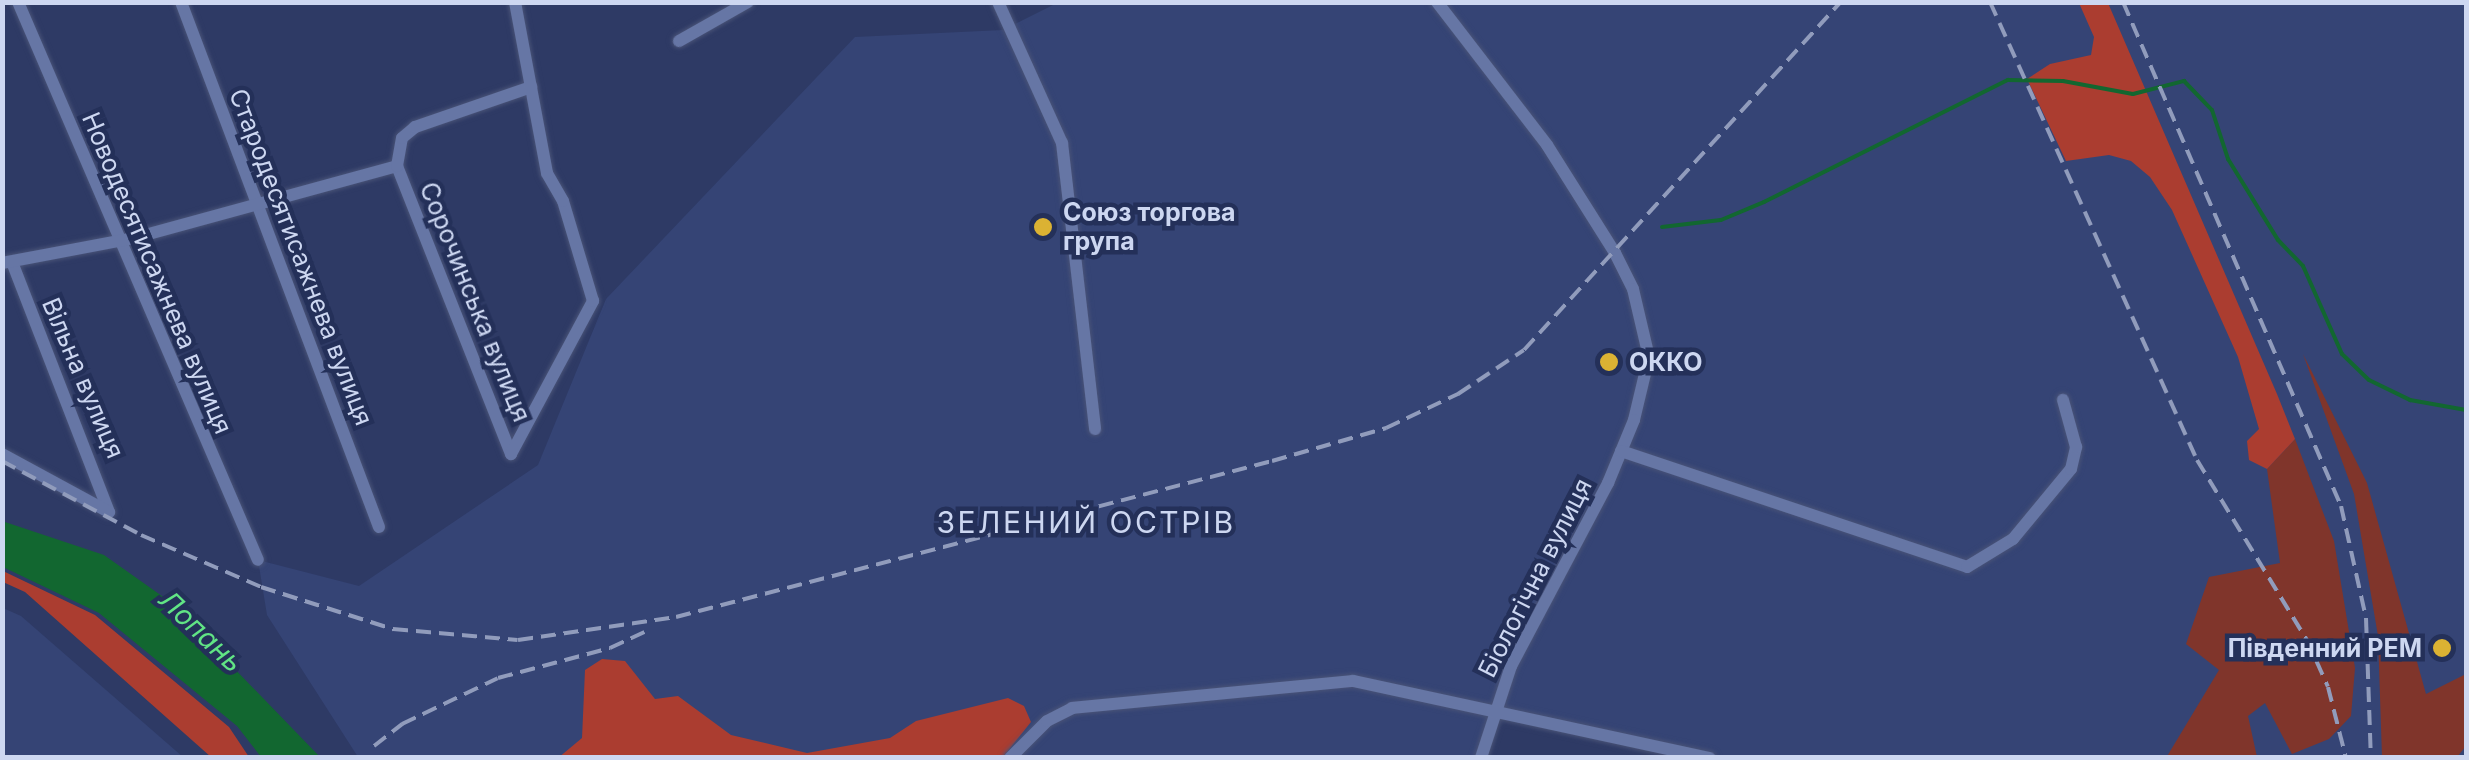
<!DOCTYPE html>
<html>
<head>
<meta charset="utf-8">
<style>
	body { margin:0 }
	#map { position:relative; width:2469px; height:760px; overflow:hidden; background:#2e3a65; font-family:Inter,sans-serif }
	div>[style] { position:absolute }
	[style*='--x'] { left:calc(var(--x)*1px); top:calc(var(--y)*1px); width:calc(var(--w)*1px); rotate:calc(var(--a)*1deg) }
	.built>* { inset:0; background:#354475 }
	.green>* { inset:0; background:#80352b }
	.forest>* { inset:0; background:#ab3d30 }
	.water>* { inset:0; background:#126730 }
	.stream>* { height:4px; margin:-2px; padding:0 2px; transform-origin:2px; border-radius:2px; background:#126730 }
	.roads { filter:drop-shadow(0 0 2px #495377) drop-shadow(0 0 2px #495377) }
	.street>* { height:12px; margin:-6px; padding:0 6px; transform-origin:6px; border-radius:6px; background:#6676a5 }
	.rail>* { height:4px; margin-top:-2px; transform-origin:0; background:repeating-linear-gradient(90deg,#919cbc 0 15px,transparent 0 23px) }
	.dots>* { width:28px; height:28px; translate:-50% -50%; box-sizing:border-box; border:5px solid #243059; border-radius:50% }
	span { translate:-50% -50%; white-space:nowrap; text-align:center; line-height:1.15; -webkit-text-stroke:9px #243059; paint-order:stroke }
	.poi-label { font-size:25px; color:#cdd7f1; font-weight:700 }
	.left { translate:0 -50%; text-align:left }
	.right { translate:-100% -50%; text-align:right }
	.street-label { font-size:25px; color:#cdd7f1 }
	.water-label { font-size:28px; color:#61e485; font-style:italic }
	.quarter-label { font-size:30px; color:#cdd7f1; letter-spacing:2.5px }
	.frame { position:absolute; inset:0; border:5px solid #cdd7f1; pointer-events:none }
</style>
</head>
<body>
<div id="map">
	<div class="built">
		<div style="clip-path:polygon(1059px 2px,2466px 3px,2466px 757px,1716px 758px,1496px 710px,1481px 758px,358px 757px,267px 615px,258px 560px,359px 586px,538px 465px,606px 299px,855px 37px,1003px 30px)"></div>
		<div style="clip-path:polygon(3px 608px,21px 616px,183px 757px,3px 757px)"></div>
	</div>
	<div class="green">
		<div style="clip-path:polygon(2303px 354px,2367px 483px,2426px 694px,2466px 674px,2466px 746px,2457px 757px,2382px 757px,2378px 636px,2354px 494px)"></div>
		<div style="clip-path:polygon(2295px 439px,2334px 541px,2355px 668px,2351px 716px,2329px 739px,2292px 754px,2265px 703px,2248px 716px,2257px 757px,2166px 758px,2219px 670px,2186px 644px,2209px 577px,2280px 563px,2267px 469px)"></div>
	</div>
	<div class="forest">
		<div style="clip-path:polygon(2079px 3px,2108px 3px,2277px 394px,2295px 439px,2267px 469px,2249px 460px,2247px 441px,2259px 429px,2238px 357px,2172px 210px,2150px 177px,2131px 161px,2109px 155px,2066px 161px,2027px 79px,2050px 64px,2091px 55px,2094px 37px)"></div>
		<div style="clip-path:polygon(3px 571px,95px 615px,229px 727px,249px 757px,211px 757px,25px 592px,3px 582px)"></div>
		<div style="clip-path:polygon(602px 659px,625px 661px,655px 699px,678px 696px,731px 735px,807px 753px,890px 738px,916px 721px,1008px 698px,1024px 706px,1031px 722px,1003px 757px,558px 758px,582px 738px,585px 670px)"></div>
	</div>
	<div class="water">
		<div style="clip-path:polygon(2px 521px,104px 555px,169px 601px,320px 757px,261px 757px,237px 726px,99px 613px,3px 567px)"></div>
	</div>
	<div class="stream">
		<div style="--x:1662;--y:227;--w:59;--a:-6.8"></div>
		<div style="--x:1721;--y:220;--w:47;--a:-22.7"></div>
		<div style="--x:1764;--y:202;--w:273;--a:-26.6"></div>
		<div style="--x:2008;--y:80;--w:55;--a:1"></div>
		<div style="--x:2063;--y:81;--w:71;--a:10.5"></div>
		<div style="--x:2133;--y:94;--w:53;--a:-14.3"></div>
		<div style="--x:2184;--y:81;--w:40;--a:46"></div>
		<div style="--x:2212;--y:110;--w:52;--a:71.9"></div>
		<div style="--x:2228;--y:159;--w:95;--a:58.3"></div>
		<div style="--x:2278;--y:240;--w:36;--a:46"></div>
		<div style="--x:2303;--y:266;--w:96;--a:66.1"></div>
		<div style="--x:2342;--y:354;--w:37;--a:44"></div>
		<div style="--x:2369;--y:380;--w:46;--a:26"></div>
		<div style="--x:2410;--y:400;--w:57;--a:10.1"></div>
	</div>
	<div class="roads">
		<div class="street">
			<div style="--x:18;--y:2;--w:607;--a:66.73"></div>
			<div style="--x:181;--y:2;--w:561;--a:69.34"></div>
			<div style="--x:998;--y:2;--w:155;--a:65.6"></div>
			<div style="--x:1062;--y:143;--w:288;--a:83.4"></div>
			<div style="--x:1437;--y:2;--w:180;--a:52.4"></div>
			<div style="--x:1547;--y:145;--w:128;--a:57.8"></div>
			<div style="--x:1615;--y:253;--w:40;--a:63.4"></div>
			<div style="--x:1633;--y:289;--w:70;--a:76.8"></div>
			<div style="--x:1649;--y:357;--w:65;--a:103.4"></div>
			<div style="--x:1634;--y:420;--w:68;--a:112.4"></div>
			<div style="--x:1608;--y:483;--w:207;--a:117.9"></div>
			<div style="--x:1511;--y:666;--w:97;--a:108.1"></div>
			<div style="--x:679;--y:41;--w:79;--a:-29.5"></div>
			<div style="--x:397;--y:166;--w:310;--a:68.4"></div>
			<div style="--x:12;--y:262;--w:268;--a:68.8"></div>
			<div style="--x:2;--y:263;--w:134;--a:-10.7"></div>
			<div style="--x:134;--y:238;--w:273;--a:-15.3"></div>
			<div style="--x:397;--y:166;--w:28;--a:-80"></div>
			<div style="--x:402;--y:138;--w:17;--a:-40"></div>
			<div style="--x:415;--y:127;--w:123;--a:-19"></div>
			<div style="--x:1621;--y:451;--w:365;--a:18.5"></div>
			<div style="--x:1967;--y:567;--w:54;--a:-31.3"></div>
			<div style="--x:2013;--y:539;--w:91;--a:-50.4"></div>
			<div style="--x:2071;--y:469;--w:23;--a:-77"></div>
			<div style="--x:2076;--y:447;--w:49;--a:-105.5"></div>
			<div style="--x:2;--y:454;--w:122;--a:28.5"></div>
			<div style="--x:511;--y:454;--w:174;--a:-61.8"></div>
			<div style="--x:593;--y:301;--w:104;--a:-106.7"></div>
			<div style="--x:563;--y:201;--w:32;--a:-120"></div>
			<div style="--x:547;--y:173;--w:174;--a:-100.6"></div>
			<div style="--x:1010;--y:758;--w:52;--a:-45"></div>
			<div style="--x:1047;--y:721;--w:28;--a:-27"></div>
			<div style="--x:1072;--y:708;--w:282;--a:-5.5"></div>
			<div style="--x:1353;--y:681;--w:365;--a:12.2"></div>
		</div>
	</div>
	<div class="rail">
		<div style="--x:1990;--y:2;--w:503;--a:65.68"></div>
		<div style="--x:2197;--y:460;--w:211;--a:58.6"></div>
		<div style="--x:2307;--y:640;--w:51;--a:65.9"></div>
		<div style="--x:2328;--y:687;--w:73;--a:75.8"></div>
		<div style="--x:2123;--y:2;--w:549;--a:66.61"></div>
		<div style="--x:2341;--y:506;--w:115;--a:77.4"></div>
		<div style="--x:2366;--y:618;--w:140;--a:88"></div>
		<div style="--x:2;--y:461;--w:157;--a:28"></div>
		<div style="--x:141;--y:535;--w:131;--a:23.4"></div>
		<div style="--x:261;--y:587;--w:139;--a:17.7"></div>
		<div style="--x:393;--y:629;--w:125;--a:5"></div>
		<div style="--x:518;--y:640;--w:160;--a:-8.3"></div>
		<div style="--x:676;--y:617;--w:616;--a:-14.67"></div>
		<div style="--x:1272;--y:461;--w:119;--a:-16.1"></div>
		<div style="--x:1386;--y:428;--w:80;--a:-25.3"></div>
		<div style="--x:1458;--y:394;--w:79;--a:-33.7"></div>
		<div style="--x:1524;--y:350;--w:471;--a:-47.7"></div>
		<div style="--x:374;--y:746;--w:36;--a:-38"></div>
		<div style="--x:402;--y:724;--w:106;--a:-25.6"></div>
		<div style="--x:498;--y:678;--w:116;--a:-15"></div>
		<div style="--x:610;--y:648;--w:38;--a:-25"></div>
	</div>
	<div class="dots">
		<div style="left:1043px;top:227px;background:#dbb233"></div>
		<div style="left:1609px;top:362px;background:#dbb233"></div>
		<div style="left:2442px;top:648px;background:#dbb233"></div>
	</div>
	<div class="poi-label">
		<span class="left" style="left:1063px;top:227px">Союз торгова<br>група</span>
		<span class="left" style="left:1629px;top:362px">ОККО</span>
		<span class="right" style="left:2422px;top:648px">Південний РЕМ</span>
	</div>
	<div class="street-label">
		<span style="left:301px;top:257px;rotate:69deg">Стародесятисажнева вулиця</span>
		<span style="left:157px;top:273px;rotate:67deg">Новодесятисажнева вулиця</span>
		<span style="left:475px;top:302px;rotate:68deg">Сорочинська вулиця</span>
		<span style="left:83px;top:378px;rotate:67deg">Вільна вулиця</span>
		<span style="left:1535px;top:578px;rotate:-63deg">Біологічна вулиця</span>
	</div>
	<div class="water-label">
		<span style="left:201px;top:631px;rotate:44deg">Лопань</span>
	</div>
	<div class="quarter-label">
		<span style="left:1086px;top:522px">ЗЕЛЕНИЙ ОСТРІВ</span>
	</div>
	<div class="frame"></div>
</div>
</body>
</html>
